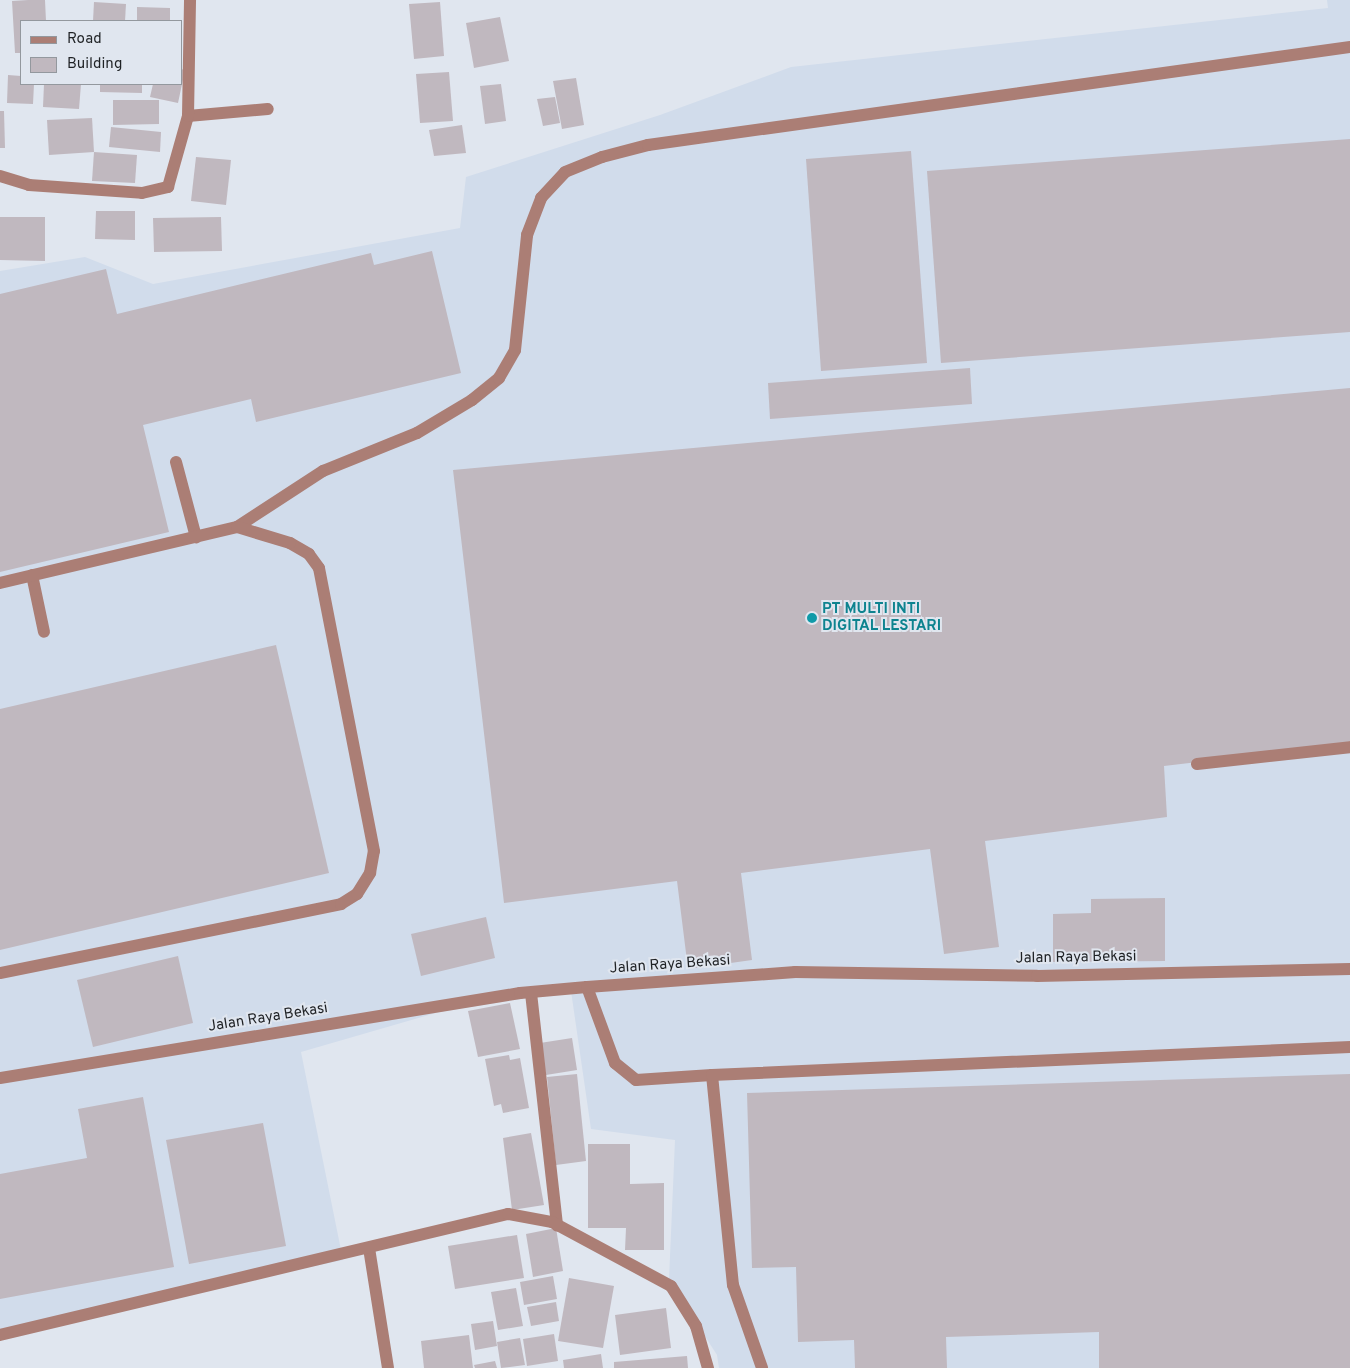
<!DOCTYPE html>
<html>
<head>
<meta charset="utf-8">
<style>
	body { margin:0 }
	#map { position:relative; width:1350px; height:1368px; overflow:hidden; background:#e0e6ef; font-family:Overpass,sans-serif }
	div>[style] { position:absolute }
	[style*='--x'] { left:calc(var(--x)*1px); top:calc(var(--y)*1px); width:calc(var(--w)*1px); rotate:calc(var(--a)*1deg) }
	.built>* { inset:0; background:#d1dceb }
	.building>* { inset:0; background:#c0b8bf }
	.minor>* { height:12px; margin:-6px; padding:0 6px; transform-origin:6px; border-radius:6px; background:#ab7e75 }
	.dots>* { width:14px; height:14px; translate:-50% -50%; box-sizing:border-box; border:2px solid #e0e6ef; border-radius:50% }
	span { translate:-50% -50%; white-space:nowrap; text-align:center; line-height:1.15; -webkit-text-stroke:4px #e0e6ef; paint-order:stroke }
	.culture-label { font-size:15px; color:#0d838f; font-weight:700 }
	.left { translate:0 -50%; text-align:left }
	.street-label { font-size:15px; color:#1f2225 }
	.legend { position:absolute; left:20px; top:20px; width:162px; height:65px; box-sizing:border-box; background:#e0e6ef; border:1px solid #93989e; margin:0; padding:6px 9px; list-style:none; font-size:15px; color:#1f2225 }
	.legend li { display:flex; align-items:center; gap:10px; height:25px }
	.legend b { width:25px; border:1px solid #93989e }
</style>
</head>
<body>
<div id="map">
	<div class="built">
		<div style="clip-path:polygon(1327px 0,1350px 0,1350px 1368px,719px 1368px,717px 1355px,669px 1280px,675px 1140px,591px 1129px,571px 991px,439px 1012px,301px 1052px,343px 1260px,0 1333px,0 271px,85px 257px,153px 284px,460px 228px,466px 177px,660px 115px,791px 67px,1328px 8px)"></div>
	</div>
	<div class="building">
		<div style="clip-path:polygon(28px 0,45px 0,46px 21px,21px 21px,21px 53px,15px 53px,12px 1px)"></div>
		<div style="clip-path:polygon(94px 2px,126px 4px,125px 21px,93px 21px)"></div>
		<div style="clip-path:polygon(440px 2px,444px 56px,414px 59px,409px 4px)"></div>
		<div style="clip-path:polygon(137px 7px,170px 8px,170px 21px,137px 21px)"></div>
		<div style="clip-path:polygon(500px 17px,509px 61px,474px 68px,466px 23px)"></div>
		<div style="clip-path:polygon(181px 69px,185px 70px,178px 103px,150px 97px,153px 84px,181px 84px)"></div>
		<div style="clip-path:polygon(449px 72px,453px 121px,420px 123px,416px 74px)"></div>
		<div style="clip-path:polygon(8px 75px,21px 76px,21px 84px,34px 84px,33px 104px,7px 103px)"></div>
		<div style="clip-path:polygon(576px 78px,584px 125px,562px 129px,553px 81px)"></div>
		<div style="clip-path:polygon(44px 84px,81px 84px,79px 109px,43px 107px)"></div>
		<div style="clip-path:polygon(100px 84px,142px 84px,142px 93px,100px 92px)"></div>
		<div style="clip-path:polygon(501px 84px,506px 121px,485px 124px,480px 86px)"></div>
		<div style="clip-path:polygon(555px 97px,560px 123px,543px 126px,537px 99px)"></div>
		<div style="clip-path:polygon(113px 100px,159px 100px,159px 124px,113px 125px)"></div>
		<div style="clip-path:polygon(0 111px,4px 111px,5px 148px,0 148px)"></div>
		<div style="clip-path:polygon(92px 118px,94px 152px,49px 155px,47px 120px)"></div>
		<div style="clip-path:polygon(462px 125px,466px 153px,434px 156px,429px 130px)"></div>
		<div style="clip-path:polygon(111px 127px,161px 132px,160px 152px,109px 147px)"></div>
		<div style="clip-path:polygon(1350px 139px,1350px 332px,941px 363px,927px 171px)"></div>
		<div style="clip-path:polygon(911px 151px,927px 363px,821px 371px,806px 159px)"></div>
		<div style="clip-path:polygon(94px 152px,137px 155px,135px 183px,92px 181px)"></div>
		<div style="clip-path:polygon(196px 157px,231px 160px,226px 205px,191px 201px)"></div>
		<div style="clip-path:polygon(96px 211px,135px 211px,135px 240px,95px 239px)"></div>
		<div style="clip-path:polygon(0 217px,45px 217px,45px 261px,0 260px)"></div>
		<div style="clip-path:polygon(221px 217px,222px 251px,154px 252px,153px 218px)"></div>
		<div style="clip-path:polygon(432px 251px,461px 373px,256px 422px,251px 399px,143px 425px,169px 532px,0 572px,0 294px,106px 269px,117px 314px,371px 253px,374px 265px)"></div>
		<div style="clip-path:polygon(970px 368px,972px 404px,770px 419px,768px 383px)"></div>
		<div style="clip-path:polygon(1350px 388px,1350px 744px,1164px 766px,1167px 817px,985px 841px,999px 947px,944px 954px,930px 849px,741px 873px,752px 960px,688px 969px,677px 881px,504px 903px,453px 470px)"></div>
		<div style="clip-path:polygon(276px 645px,329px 873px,0 950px,0 709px)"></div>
		<div style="clip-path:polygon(1165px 898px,1165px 961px,1053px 962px,1053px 914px,1091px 913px,1091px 899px)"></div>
		<div style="clip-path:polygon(486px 917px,495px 958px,421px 976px,411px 934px)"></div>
		<div style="clip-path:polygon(178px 956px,193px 1023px,93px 1047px,77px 980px)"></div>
		<div style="clip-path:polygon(510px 1003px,520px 1049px,478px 1057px,468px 1011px)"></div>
		<div style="clip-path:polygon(572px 1038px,577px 1070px,546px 1075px,540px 1043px)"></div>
		<div style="clip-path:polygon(509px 1055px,510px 1060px,520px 1058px,529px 1108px,503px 1113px,501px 1104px,494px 1106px,485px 1059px)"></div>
		<div style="clip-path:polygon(577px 1074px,586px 1161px,556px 1165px,547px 1077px)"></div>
		<div style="clip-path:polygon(1350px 1074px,1350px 1368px,1099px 1368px,1099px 1332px,946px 1337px,947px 1368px,855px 1368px,854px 1340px,798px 1342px,796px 1267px,752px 1268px,747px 1093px)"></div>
		<div style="clip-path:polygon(143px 1097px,174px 1267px,0 1299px,0 1174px,87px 1158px,78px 1109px)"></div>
		<div style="clip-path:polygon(263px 1123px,286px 1246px,189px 1264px,166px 1140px)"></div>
		<div style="clip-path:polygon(531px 1133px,544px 1205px,512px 1210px,503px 1138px)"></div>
		<div style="clip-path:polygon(588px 1144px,630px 1144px,630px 1184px,664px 1183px,664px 1250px,625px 1250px,626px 1228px,588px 1228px)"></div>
		<div style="clip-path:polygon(556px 1228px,563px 1271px,533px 1277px,526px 1234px)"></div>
		<div style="clip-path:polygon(517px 1235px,524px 1278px,455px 1289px,448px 1246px)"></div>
		<div style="clip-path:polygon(553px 1276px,557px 1299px,524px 1305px,520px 1282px)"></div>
		<div style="clip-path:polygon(569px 1278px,614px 1286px,603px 1348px,558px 1341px)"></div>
		<div style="clip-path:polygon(516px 1288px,523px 1326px,498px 1330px,491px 1292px)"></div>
		<div style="clip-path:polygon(556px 1302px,559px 1321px,531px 1326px,527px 1307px)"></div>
		<div style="clip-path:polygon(666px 1308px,671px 1348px,620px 1355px,615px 1315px)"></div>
		<div style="clip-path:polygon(493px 1321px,497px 1346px,475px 1350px,471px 1324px)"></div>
		<div style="clip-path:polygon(554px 1334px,558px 1361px,527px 1366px,523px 1339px)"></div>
		<div style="clip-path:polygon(469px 1335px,473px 1368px,424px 1368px,421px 1341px)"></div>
		<div style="clip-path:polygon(520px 1338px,525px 1365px,501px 1368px,497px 1342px)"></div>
		<div style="clip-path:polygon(601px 1354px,603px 1368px,564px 1368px,563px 1360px)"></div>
		<div style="clip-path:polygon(687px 1356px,688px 1368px,614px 1368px,614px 1362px)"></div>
		<div style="clip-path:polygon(495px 1361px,497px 1368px,475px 1368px,474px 1365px)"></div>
	</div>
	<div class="minor">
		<div style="--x:188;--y:116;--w:80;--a:-5"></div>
		<div style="--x:0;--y:176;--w:30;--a:17"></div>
		<div style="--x:29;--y:185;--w:113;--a:4"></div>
		<div style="--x:142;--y:193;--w:27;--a:-13"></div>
		<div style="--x:168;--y:187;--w:74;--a:-74.3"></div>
		<div style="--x:188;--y:116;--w:116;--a:-89"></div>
		<div style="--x:176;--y:462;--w:78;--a:75.1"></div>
		<div style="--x:32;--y:575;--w:58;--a:78.1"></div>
		<div style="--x:0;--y:583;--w:244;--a:-13.3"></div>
		<div style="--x:237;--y:527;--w:103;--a:-33.1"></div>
		<div style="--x:323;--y:471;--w:101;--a:-22"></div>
		<div style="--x:417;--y:433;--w:64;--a:-31"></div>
		<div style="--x:472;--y:400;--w:35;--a:-39"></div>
		<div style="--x:499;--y:378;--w:32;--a:-60"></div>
		<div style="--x:515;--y:350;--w:116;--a:-84"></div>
		<div style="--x:527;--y:235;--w:40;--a:-69"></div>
		<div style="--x:541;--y:198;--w:35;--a:-47"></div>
		<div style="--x:565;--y:172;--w:40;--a:-22"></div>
		<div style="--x:602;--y:157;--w:48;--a:-14.6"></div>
		<div style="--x:648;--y:145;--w:709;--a:-7.95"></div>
		<div style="--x:1197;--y:764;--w:154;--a:-6.3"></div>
		<div style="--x:0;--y:973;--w:348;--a:-11.4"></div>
		<div style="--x:341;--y:904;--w:19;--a:-32"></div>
		<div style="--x:357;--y:894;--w:25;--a:-58"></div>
		<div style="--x:370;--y:873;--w:22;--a:-80"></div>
		<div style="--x:374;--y:851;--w:288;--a:-101"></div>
		<div style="--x:319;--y:568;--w:17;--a:-126"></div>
		<div style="--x:309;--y:554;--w:22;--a:-150"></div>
		<div style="--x:290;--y:543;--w:55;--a:-163.2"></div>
		<div style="--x:587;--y:987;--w:81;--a:69.8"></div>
		<div style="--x:615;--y:1063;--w:27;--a:39"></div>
		<div style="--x:636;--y:1080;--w:76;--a:-3.8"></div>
		<div style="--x:712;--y:1075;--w:211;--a:84.3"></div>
		<div style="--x:733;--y:1285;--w:88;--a:70.7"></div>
		<div style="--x:531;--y:993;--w:234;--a:83.6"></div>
		<div style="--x:712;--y:1075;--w:639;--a:-2.51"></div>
		<div style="--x:0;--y:1078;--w:527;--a:-9.28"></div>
		<div style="--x:520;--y:993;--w:67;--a:-5.1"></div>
		<div style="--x:587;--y:987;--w:209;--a:-4.1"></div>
		<div style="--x:795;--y:972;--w:242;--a:0.9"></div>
		<div style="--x:1037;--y:976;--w:313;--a:-1.3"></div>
		<div style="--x:369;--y:1248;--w:121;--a:81"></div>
		<div style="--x:0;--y:1335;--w:522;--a:-13.4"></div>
		<div style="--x:508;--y:1214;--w:45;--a:10.3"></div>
		<div style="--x:552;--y:1222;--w:135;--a:28.3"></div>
		<div style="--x:671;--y:1286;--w:47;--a:58"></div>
		<div style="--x:696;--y:1326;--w:44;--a:74.1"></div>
	</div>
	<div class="dots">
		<div style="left:812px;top:618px;background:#0f9aa8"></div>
	</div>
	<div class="culture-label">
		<span class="left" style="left:822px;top:618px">PT MULTI INTI<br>DIGITAL LESTARI</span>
	</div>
	<div class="street-label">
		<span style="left:1076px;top:958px;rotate:-1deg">Jalan Raya Bekasi</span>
		<span style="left:670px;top:965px;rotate:-4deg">Jalan Raya Bekasi</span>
		<span style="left:268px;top:1018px;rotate:-9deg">Jalan Raya Bekasi</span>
	</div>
	<ul class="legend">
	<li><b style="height:6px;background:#ab7e75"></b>Road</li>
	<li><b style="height:14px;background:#c0b8bf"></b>Building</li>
	</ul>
</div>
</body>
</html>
